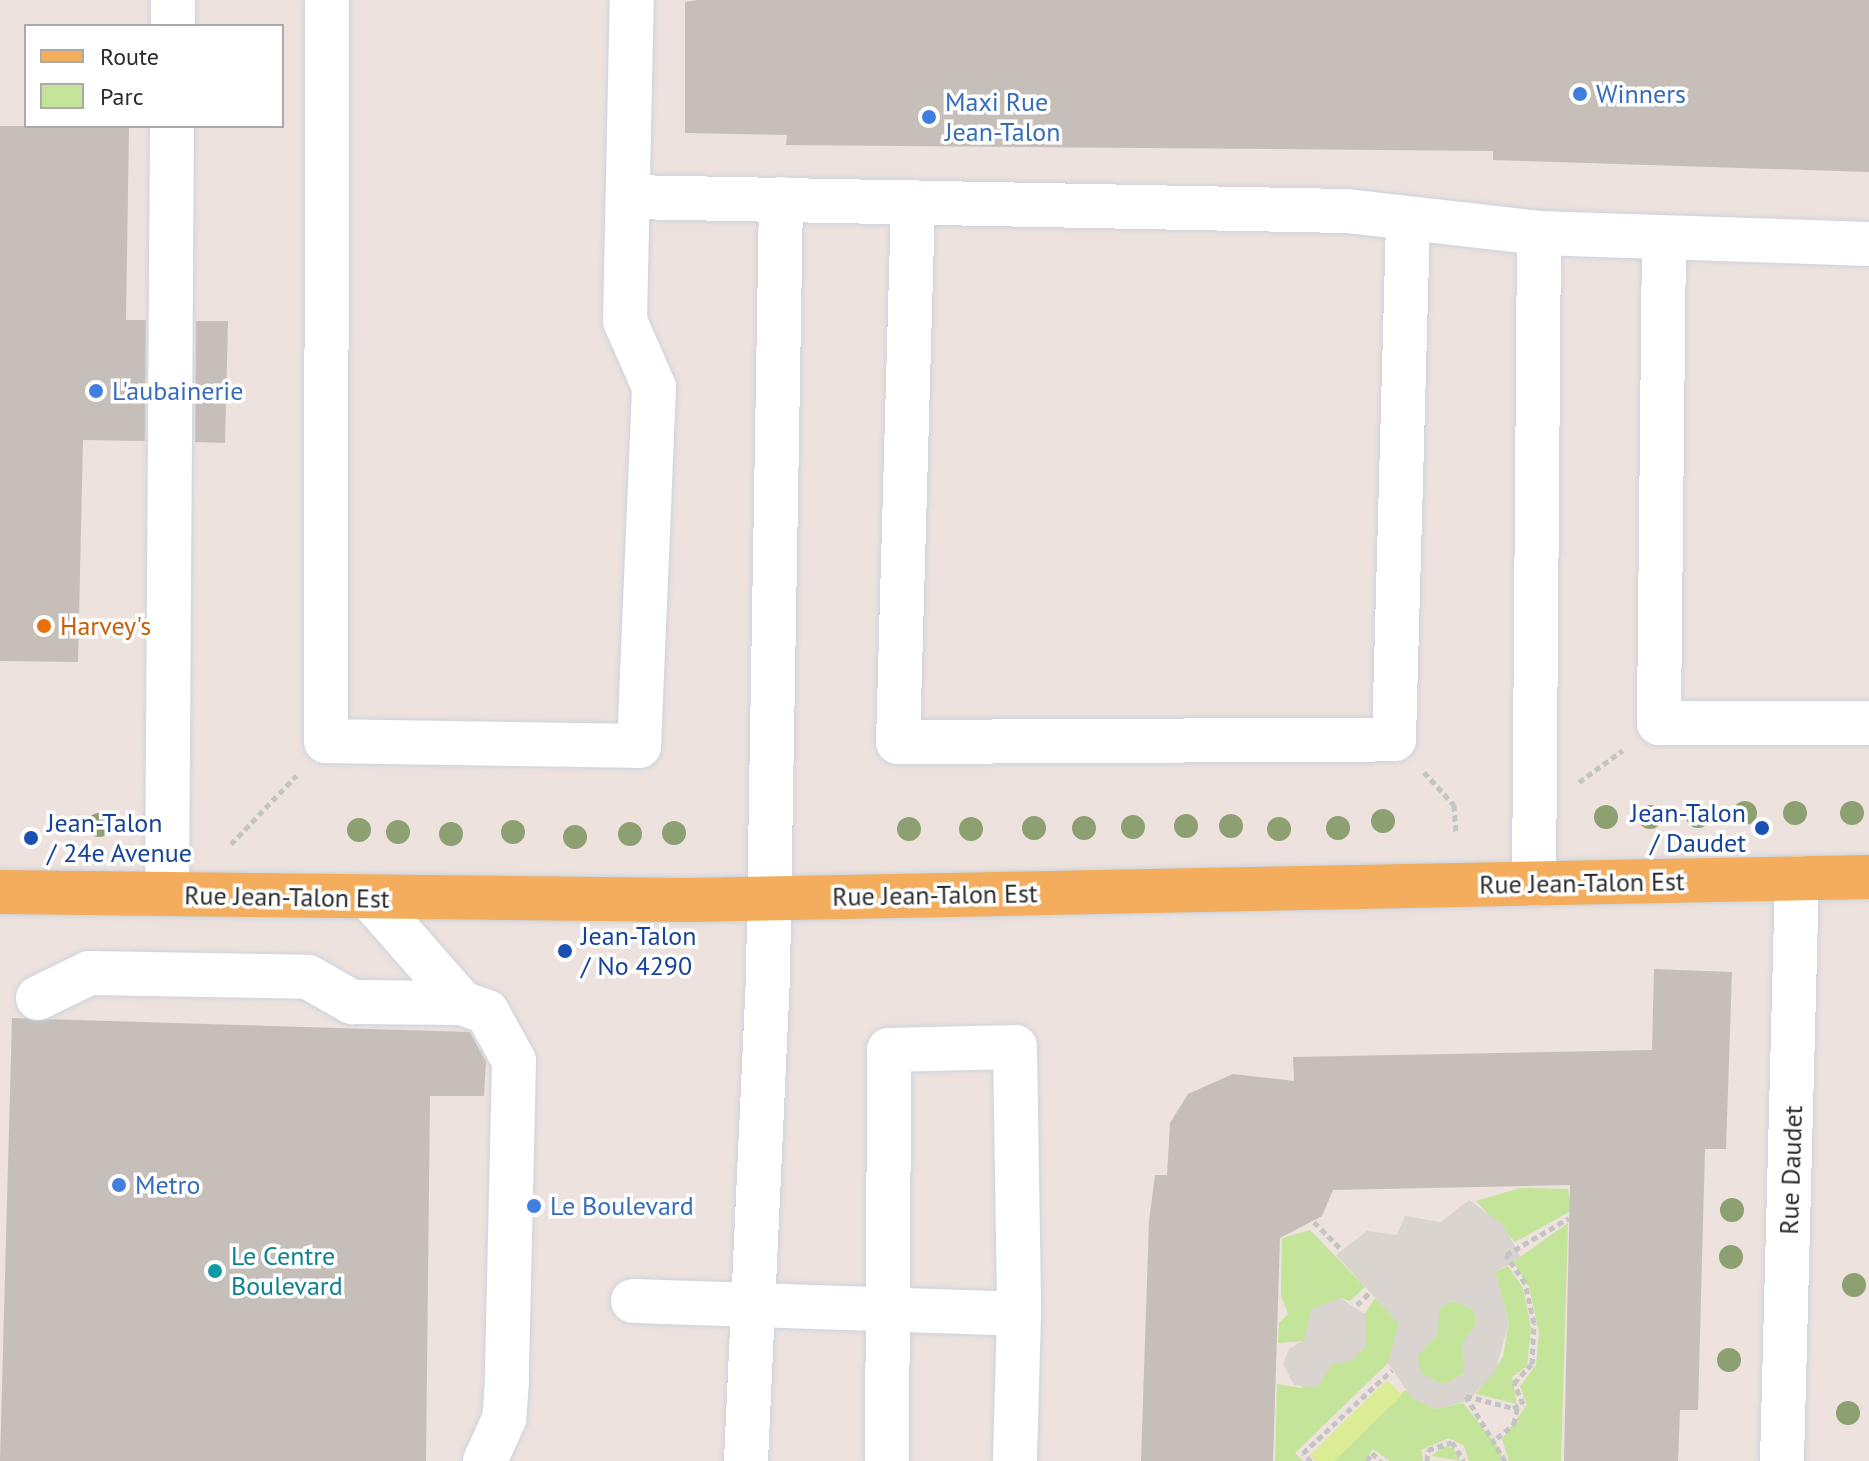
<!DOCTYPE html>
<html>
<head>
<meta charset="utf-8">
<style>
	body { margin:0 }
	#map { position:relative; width:1869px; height:1461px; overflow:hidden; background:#ede2dd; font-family:"PT Sans",sans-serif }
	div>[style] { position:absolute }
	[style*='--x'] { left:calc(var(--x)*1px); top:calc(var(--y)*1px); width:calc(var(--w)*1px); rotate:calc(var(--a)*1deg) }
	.green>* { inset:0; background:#c4e499 }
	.pitch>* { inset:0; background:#dbec94 }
	.plaza>* { inset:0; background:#d9d4d0 }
	.building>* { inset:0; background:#c6beb8 }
	.path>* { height:5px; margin-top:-2.5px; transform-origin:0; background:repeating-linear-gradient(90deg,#c4c4c4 0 6px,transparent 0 10px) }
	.roads { filter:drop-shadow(0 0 2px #cbd3dd) drop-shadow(0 0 2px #cbd3dd) }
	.minor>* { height:44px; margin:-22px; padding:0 22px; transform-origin:22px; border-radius:22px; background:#fff }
	.major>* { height:44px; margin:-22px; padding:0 22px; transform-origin:22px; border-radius:22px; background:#f3ad5c }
	.trees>* { width:24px; height:24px; margin:-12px; border-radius:50%; background:#8ca071 }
	.dots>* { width:22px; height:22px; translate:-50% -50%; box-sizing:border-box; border:4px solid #fff; border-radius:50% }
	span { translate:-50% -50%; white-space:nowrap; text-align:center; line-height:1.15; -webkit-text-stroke:7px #fff; paint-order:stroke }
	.shop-label { font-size:26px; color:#366cbe }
	.left { translate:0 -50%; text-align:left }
	.food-label { font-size:26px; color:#c56008 }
	.transit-label { font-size:26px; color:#164399 }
	.right { translate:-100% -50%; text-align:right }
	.street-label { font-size:26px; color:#2b2b2b }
	.culture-label { font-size:26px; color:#0d838f }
	.legend { position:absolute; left:24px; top:24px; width:260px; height:104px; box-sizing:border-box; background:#fff; border:2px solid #aaa; margin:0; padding:10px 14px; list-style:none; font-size:24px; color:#2b2b2b }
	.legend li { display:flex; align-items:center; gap:16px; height:40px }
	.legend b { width:40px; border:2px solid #aaa }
</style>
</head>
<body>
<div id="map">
	<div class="green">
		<div style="clip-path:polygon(1520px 1188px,1568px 1189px,1571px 1211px,1515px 1242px,1476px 1201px)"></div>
		<div style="clip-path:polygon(1568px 1223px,1561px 1461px,1509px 1461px,1502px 1439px,1527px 1405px,1520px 1386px,1536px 1365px,1539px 1332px,1529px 1287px,1513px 1262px)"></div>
		<div style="clip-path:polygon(1310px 1230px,1365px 1287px,1350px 1301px,1340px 1298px,1304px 1341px,1278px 1343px,1279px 1323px,1288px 1314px,1281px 1295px,1282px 1238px)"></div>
		<div style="clip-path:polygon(1508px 1266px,1523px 1288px,1531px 1328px,1527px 1366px,1512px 1377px,1517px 1404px,1476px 1394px,1503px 1357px,1509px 1322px,1495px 1272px)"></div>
		<div style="clip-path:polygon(1375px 1298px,1400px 1324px,1388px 1363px,1295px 1453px,1303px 1461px,1275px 1461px,1277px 1384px,1301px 1388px,1332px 1364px)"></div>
		<div style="clip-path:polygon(1453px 1301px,1473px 1309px,1477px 1323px,1464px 1373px,1444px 1385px,1421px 1374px,1417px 1357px,1440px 1307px)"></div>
		<div style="clip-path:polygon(1405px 1390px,1436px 1409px,1463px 1403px,1502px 1452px,1500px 1461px,1469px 1461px,1464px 1446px,1449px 1438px,1421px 1450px,1423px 1461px,1390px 1461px,1373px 1449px,1365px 1461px,1334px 1461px)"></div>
		<div style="clip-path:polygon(1446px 1446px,1453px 1448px,1461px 1461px,1431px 1456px)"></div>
	</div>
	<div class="pitch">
		<div style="clip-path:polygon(1387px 1380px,1402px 1395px,1334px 1461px,1316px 1461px,1310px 1455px)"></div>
	</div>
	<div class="plaza">
		<div style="clip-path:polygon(evenodd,1469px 1200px,1503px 1225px,1521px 1258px,1495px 1272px,1509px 1322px,1495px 1372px,1468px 1401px,1436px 1409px,1412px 1398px,1388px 1363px,1399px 1324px,1336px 1255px,1367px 1231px,1397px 1235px,1405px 1216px,1441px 1222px,1469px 1200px,1453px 1301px,1473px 1309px,1477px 1323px,1462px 1343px,1464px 1373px,1444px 1385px,1422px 1374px,1417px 1357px,1437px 1335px,1440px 1308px,1453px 1301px)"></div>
		<div style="clip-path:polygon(1340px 1298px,1366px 1315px,1366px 1347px,1349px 1362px,1332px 1364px,1317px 1388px,1294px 1385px,1283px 1364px,1289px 1349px,1304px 1340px,1311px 1309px)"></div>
	</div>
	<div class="building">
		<div style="clip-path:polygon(1869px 0,1869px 172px,1493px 160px,1493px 151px,786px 145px,787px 135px,685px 133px,685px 2px,698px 0)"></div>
		<div style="clip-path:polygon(0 126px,129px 126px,126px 320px,146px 320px,145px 441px,83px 440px,78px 662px,0 661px)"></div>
		<div style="clip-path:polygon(196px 321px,228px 321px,225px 443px,195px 442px)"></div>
		<div style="clip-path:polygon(1654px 969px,1732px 972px,1726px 1149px,1705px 1149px,1698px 1410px,1680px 1410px,1678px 1461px,1564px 1461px,1570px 1185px,1333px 1190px,1322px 1216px,1280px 1238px,1273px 1461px,1141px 1461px,1149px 1221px,1155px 1175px,1167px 1175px,1170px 1123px,1188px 1094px,1233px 1074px,1294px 1081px,1293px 1057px,1652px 1050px)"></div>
		<div style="clip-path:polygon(12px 1018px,470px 1032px,486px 1062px,484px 1096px,430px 1096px,426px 1461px,0 1461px)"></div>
	</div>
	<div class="path">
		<div style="--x:1424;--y:772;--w:45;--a:47.7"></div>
		<div style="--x:1454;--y:805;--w:28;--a:86"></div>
		<div style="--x:1579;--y:782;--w:54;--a:-36"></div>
		<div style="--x:231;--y:844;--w:95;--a:-46.3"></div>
		<div style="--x:1314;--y:1222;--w:38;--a:45"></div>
		<div style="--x:1357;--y:1305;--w:18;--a:-45"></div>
		<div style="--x:1497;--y:1438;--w:22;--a:-39"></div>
		<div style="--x:1514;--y:1424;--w:16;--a:-79"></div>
		<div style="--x:1311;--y:1461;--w:11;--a:-135"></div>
		<div style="--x:1303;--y:1453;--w:122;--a:-43"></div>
		<div style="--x:1367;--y:1461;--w:9;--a:-58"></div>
		<div style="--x:1372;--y:1453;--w:12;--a:42"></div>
		<div style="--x:1427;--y:1461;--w:11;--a:-85"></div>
		<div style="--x:1428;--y:1450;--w:25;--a:-18"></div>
		<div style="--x:1452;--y:1442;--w:22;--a:58"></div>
		<div style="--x:1505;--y:1461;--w:76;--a:-121"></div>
		<div style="--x:1466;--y:1396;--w:49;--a:14.3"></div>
		<div style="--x:1513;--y:1408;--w:11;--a:-22"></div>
		<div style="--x:1523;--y:1404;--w:23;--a:-113"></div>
		<div style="--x:1514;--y:1383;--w:26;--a:-47"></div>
		<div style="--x:1532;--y:1364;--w:41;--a:-87.2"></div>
		<div style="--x:1534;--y:1323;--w:41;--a:-102.7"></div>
		<div style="--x:1525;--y:1283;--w:34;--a:-124"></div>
		<div style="--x:1506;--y:1255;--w:73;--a:-30.4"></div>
	</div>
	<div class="roads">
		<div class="minor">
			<div style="--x:327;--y:0;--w:741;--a:90.08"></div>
			<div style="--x:326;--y:741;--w:313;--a:0.9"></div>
			<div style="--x:639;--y:746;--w:359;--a:-87.6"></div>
			<div style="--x:654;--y:387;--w:72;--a:-113.7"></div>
			<div style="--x:625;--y:321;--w:321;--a:-88.8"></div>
			<div style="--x:173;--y:26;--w:26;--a:-90"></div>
			<div style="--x:629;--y:197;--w:718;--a:1.12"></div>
			<div style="--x:1347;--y:211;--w:193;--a:6.5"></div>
			<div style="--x:1539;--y:233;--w:330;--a:1.9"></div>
			<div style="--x:913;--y:202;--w:540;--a:91.59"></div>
			<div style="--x:898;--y:742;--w:496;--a:-0.3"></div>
			<div style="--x:1394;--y:739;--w:519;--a:-88.45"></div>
			<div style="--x:1664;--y:239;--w:484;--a:90.6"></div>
			<div style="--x:1659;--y:723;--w:210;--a:0"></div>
			<div style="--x:1534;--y:884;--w:651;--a:-89.56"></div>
			<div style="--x:167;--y:894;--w:768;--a:-89.63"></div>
			<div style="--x:371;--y:899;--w:138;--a:48.8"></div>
			<div style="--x:38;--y:998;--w:57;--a:-26.1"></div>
			<div style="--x:89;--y:973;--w:219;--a:1"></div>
			<div style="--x:308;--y:977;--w:51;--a:29.6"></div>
			<div style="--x:352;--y:1002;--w:110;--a:0.5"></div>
			<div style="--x:462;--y:1003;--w:27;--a:20"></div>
			<div style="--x:487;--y:1012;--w:56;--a:61.1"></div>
			<div style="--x:514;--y:1061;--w:319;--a:91.3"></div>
			<div style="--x:507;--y:1380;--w:39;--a:94"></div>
			<div style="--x:504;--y:1419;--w:46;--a:114.3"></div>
			<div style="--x:633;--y:1301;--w:386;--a:1.9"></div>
			<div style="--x:1019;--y:1314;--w:147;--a:91.6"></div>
			<div style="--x:746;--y:1461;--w:486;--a:-87.4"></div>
			<div style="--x:768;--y:975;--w:776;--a:-89.04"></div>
			<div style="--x:887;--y:1461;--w:411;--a:-89.7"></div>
			<div style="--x:889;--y:1050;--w:126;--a:-1.4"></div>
			<div style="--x:1015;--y:1047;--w:267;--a:89.1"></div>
			<div style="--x:1782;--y:1461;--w:583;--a:-88.53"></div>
		</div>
		<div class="major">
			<div style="--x:0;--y:892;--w:687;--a:0.67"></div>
			<div style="--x:687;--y:900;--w:1182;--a:-1.11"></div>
		</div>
	</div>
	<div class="trees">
		<div style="left:1745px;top:813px"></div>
		<div style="left:1795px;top:813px"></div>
		<div style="left:1852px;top:813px"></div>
		<div style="left:1698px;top:816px"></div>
		<div style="left:1606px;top:817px"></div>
		<div style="left:1650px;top:817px"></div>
		<div style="left:1383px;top:821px"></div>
		<div style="left:99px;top:825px"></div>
		<div style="left:1186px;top:826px"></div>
		<div style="left:1231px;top:826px"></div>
		<div style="left:1133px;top:827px"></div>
		<div style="left:1034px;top:828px"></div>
		<div style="left:1084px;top:828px"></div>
		<div style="left:1338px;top:828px"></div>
		<div style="left:909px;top:829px"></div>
		<div style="left:971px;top:829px"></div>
		<div style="left:1279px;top:829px"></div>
		<div style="left:359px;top:830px"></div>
		<div style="left:398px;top:832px"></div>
		<div style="left:513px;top:832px"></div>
		<div style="left:674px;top:833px"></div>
		<div style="left:451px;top:834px"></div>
		<div style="left:630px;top:834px"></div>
		<div style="left:575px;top:837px"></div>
		<div style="left:1732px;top:1210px"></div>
		<div style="left:1731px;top:1257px"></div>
		<div style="left:1854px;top:1285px"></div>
		<div style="left:1729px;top:1360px"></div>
		<div style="left:1848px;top:1413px"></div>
	</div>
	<div class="dots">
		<div style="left:1580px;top:94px;background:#3f7fe0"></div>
		<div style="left:929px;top:117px;background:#3f7fe0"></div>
		<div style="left:96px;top:391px;background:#3f7fe0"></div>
		<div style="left:44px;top:626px;background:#e8710a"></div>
		<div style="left:1762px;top:828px;background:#1a4fb4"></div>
		<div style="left:31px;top:838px;background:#1a4fb4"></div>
		<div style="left:565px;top:951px;background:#1a4fb4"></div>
		<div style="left:119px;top:1185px;background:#3f7fe0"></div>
		<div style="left:534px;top:1206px;background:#3f7fe0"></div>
		<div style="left:215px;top:1271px;background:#0f9aa8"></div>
	</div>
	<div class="shop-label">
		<span class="left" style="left:1596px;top:94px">Winners</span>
		<span class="left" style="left:945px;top:117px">Maxi Rue<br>Jean-Talon</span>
		<span class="left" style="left:112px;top:391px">L'aubainerie</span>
		<span class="left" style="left:135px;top:1185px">Metro</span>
		<span class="left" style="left:550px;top:1206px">Le Boulevard</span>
	</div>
	<div class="food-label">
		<span class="left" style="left:60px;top:626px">Harvey's</span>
	</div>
	<div class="transit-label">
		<span class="right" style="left:1746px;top:828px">Jean-Talon<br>/ Daudet</span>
		<span class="left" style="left:47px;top:838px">Jean-Talon<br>/ 24e Avenue</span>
		<span class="left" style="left:581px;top:951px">Jean-Talon<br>/ No 4290</span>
	</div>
	<div class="street-label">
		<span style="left:1582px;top:883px;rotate:-1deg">Rue Jean-Talon Est</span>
		<span style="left:935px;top:895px;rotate:-1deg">Rue Jean-Talon Est</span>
		<span style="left:287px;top:897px;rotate:1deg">Rue Jean-Talon Est</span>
		<span style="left:1791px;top:1170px;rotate:-88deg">Rue Daudet</span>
	</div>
	<div class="culture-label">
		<span class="left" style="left:231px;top:1271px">Le Centre<br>Boulevard</span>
	</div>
	<ul class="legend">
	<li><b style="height:10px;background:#f3ad5c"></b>Route</li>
	<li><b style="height:22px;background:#c4e499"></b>Parc</li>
	</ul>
</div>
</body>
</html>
